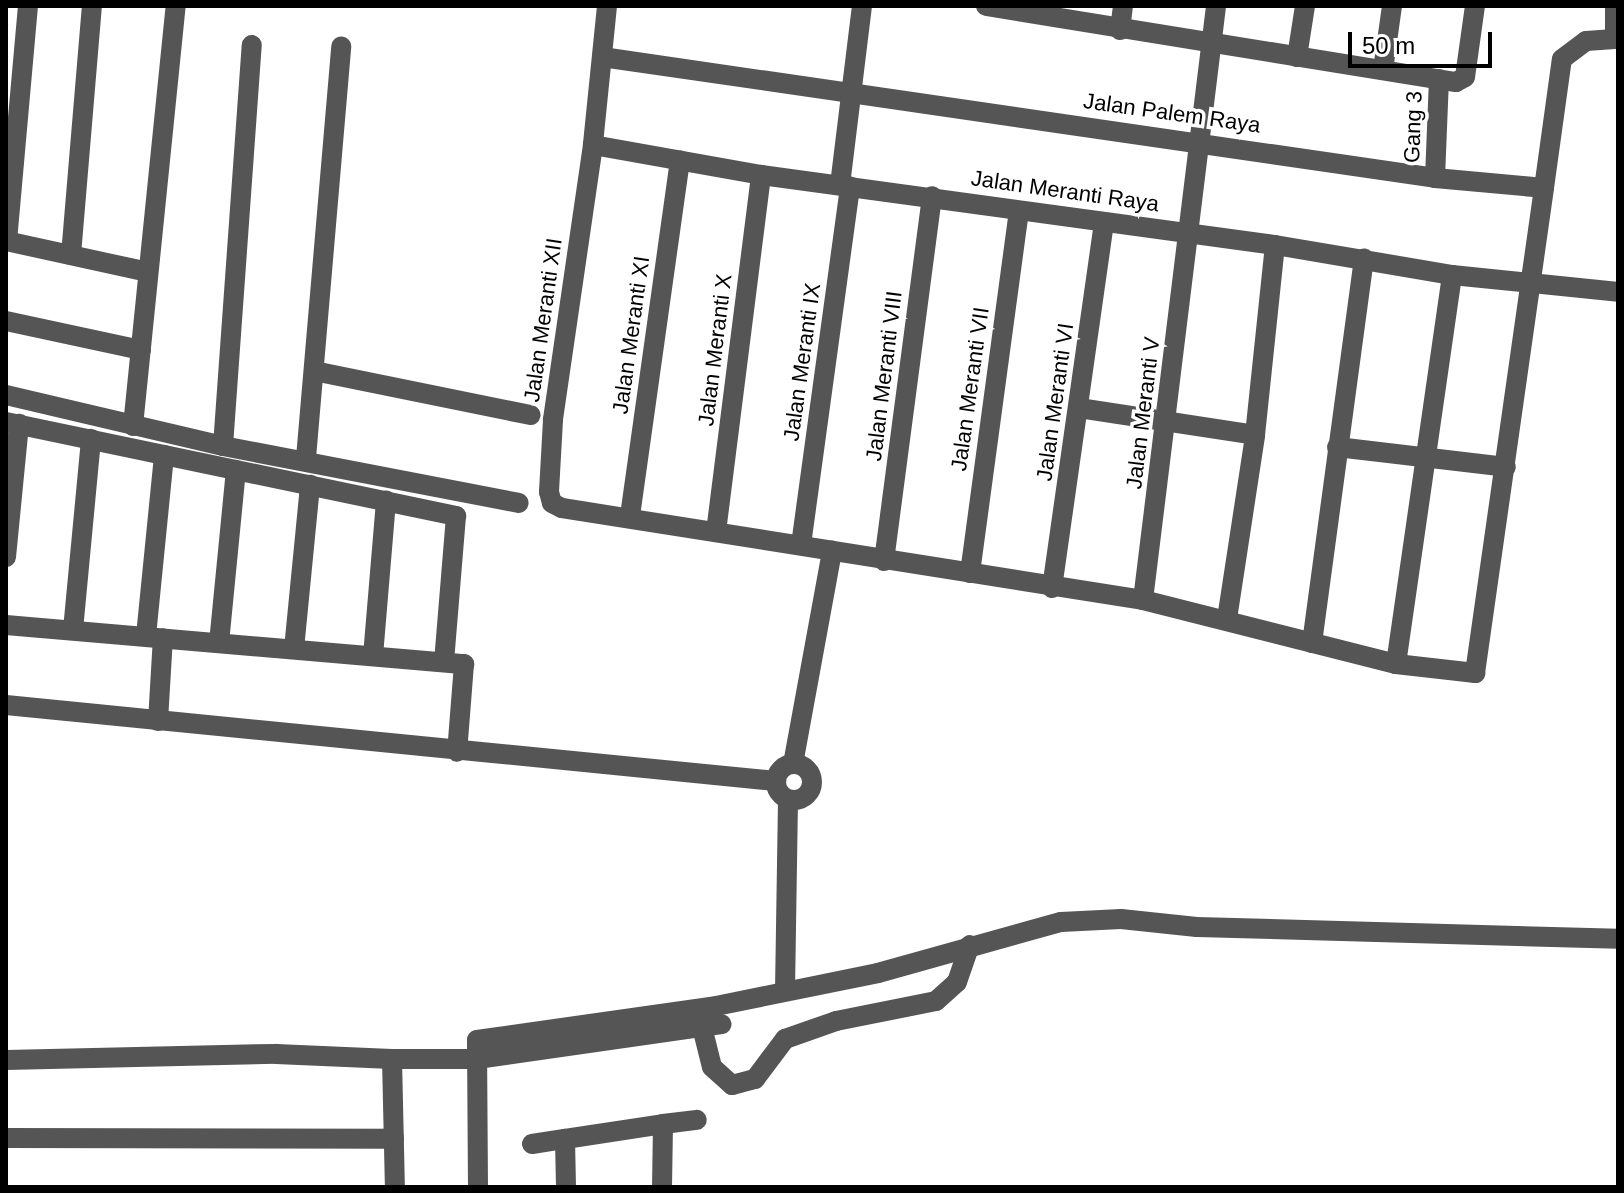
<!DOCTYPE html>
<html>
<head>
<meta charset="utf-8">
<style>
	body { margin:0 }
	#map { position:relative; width:1624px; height:1193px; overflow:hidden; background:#fff; font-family:Helvetica,sans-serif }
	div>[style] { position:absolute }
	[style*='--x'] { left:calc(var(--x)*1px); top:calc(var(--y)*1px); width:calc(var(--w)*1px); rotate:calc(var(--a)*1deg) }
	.minor>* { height:20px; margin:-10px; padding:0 10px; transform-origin:10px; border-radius:10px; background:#555 }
	.minor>.ring { margin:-10px; padding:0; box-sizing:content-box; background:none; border:20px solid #555; border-radius:50% }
	span { translate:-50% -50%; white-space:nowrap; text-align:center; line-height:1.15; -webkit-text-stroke:7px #fff; paint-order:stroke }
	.street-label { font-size:22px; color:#000 }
	.frame { position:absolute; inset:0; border:8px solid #000; pointer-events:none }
	.scale { position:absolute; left:1348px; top:32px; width:144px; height:36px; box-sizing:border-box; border:4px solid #000; border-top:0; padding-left:10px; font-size:24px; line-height:28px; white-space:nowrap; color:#000; -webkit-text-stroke:6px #fff; paint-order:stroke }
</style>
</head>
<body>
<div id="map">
	<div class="minor">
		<div style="--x:607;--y:6;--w:140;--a:95.8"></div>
		<div style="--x:593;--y:145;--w:278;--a:98.3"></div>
		<div style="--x:553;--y:420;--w:72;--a:93.2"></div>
		<div style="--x:549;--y:492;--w:11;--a:75"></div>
		<div style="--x:552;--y:503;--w:11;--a:27"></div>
		<div style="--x:562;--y:508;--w:588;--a:9"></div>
		<div style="--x:1143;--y:600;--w:261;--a:14.2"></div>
		<div style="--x:1396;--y:664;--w:80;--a:6.5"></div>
		<div style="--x:1475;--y:673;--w:490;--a:-81.9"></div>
		<div style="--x:986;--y:6;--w:476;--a:9.2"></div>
		<div style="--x:1456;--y:82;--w:10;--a:-29"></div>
		<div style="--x:1465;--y:77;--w:72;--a:-82"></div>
		<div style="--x:1615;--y:6;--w:33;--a:90"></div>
		<div style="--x:1120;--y:30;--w:24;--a:-83"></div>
		<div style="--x:602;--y:57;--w:842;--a:8.26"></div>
		<div style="--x:1435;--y:178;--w:109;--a:5.2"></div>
		<div style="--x:1544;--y:188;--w:130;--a:-82.1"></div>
		<div style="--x:1562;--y:59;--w:30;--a:-37"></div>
		<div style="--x:1586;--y:41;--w:32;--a:-4"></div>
		<div style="--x:1297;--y:57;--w:52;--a:-81.1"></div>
		<div style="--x:1383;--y:70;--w:65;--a:-82"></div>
		<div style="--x:593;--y:145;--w:171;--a:10.1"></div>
		<div style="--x:761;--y:175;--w:519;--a:7.76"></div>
		<div style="--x:1275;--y:245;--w:180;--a:9.6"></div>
		<div style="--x:1452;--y:275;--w:167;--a:5.8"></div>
		<div style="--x:1435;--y:178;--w:99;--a:-87.7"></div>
		<div style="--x:840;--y:185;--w:180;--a:-83"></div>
		<div style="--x:6;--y:241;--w:145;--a:12.3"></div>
		<div style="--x:7;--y:241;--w:236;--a:-84.9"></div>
		<div style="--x:71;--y:255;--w:250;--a:-85.2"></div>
		<div style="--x:6;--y:321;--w:138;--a:12.1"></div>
		<div style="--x:314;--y:371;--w:221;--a:11.5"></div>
		<div style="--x:6;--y:395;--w:223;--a:13.2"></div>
		<div style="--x:223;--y:446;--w:301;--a:10.9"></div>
		<div style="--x:1079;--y:408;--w:178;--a:8.7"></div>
		<div style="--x:6;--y:422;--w:460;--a:11.8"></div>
		<div style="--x:456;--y:516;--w:146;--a:94.7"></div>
		<div style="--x:133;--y:426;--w:422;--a:-84.2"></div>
		<div style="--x:223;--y:446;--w:402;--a:-85.9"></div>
		<div style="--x:1337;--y:447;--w:170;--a:6.7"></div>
		<div style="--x:306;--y:458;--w:413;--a:-85.1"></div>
		<div style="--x:630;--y:516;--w:359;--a:-82"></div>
		<div style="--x:716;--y:532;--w:360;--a:-82.8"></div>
		<div style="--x:801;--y:545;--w:362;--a:-82.2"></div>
		<div style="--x:6;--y:557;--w:134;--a:-84.4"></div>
		<div style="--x:884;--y:561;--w:368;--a:-82.5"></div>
		<div style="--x:970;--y:573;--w:365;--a:-82.3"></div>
		<div style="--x:1052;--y:588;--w:369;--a:-81.9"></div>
		<div style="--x:1143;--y:600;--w:598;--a:-82.99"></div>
		<div style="--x:1227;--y:619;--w:186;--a:-81.3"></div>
		<div style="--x:1255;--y:435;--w:191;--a:-84"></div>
		<div style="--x:6;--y:625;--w:460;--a:4.9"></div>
		<div style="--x:464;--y:664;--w:88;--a:94.5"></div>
		<div style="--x:73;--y:630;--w:192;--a:-84.6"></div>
		<div style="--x:146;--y:636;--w:182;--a:-84.3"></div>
		<div style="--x:219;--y:643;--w:174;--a:-84.4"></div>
		<div style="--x:1312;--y:643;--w:388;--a:-82.3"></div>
		<div style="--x:294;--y:649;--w:165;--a:-84.4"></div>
		<div style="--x:373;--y:656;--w:156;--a:-85.2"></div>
		<div style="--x:1396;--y:664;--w:393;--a:-81.8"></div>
		<div style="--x:6;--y:705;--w:774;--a:5.64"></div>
		<div style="--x:158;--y:721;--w:83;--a:-86.6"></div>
		<div class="ring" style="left:776px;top:764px;width:16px;height:16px"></div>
		<div style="--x:793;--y:764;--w:217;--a:-79.6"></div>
		<div style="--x:785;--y:991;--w:191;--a:-89.1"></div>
		<div style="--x:702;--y:1027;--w:41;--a:76"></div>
		<div style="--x:712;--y:1067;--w:27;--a:42"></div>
		<div style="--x:732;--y:1085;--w:24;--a:-15"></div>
		<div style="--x:755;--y:1079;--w:50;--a:-53.1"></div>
		<div style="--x:785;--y:1039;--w:54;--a:-19.4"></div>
		<div style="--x:836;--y:1021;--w:102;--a:-11.3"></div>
		<div style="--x:936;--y:1001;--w:28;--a:-42"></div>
		<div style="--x:957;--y:982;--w:39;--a:-71"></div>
		<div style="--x:392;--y:1059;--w:85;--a:0"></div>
		<div style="--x:477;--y:1059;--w:247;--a:-8.1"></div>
		<div style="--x:6;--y:1060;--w:270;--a:-1.3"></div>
		<div style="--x:276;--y:1054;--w:116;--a:2.5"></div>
		<div style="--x:392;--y:1059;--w:128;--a:88.7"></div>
		<div style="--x:663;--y:1124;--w:34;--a:-7"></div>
		<div style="--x:6;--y:1138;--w:388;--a:0.1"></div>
		<div style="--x:532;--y:1144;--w:33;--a:-9"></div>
		<div style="--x:478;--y:1187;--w:147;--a:-90.4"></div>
		<div style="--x:477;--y:1040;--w:241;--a:-8.1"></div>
		<div style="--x:716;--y:1006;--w:165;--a:-11.5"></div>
		<div style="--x:878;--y:973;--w:190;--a:-15.6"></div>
		<div style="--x:1061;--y:922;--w:60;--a:-2.9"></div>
		<div style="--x:1121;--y:919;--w:76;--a:6"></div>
		<div style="--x:1197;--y:927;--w:421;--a:1.6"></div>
		<div style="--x:566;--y:1187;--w:48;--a:-91.2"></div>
		<div style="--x:565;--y:1139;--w:99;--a:-8.7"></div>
		<div style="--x:663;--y:1124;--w:63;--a:90.9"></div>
	</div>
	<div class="street-label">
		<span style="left:1172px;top:113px;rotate:8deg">Jalan Palem Raya</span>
		<span style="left:1413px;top:127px;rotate:-88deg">Gang 3</span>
		<span style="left:1065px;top:191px;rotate:8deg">Jalan Meranti Raya</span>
		<span style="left:543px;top:320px;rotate:-82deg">Jalan Meranti XII</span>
		<span style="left:631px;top:335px;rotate:-82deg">Jalan Meranti XI</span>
		<span style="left:715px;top:350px;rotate:-83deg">Jalan Meranti X</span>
		<span style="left:802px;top:362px;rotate:-82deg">Jalan Meranti IX</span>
		<span style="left:884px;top:376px;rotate:-83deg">Jalan Meranti VIII</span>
		<span style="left:970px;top:389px;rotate:-82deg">Jalan Meranti VII</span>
		<span style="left:1055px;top:402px;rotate:-82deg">Jalan Meranti VI</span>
		<span style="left:1143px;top:413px;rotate:-83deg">Jalan Meranti V</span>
	</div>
	<div class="frame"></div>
	<div class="scale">50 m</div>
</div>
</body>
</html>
